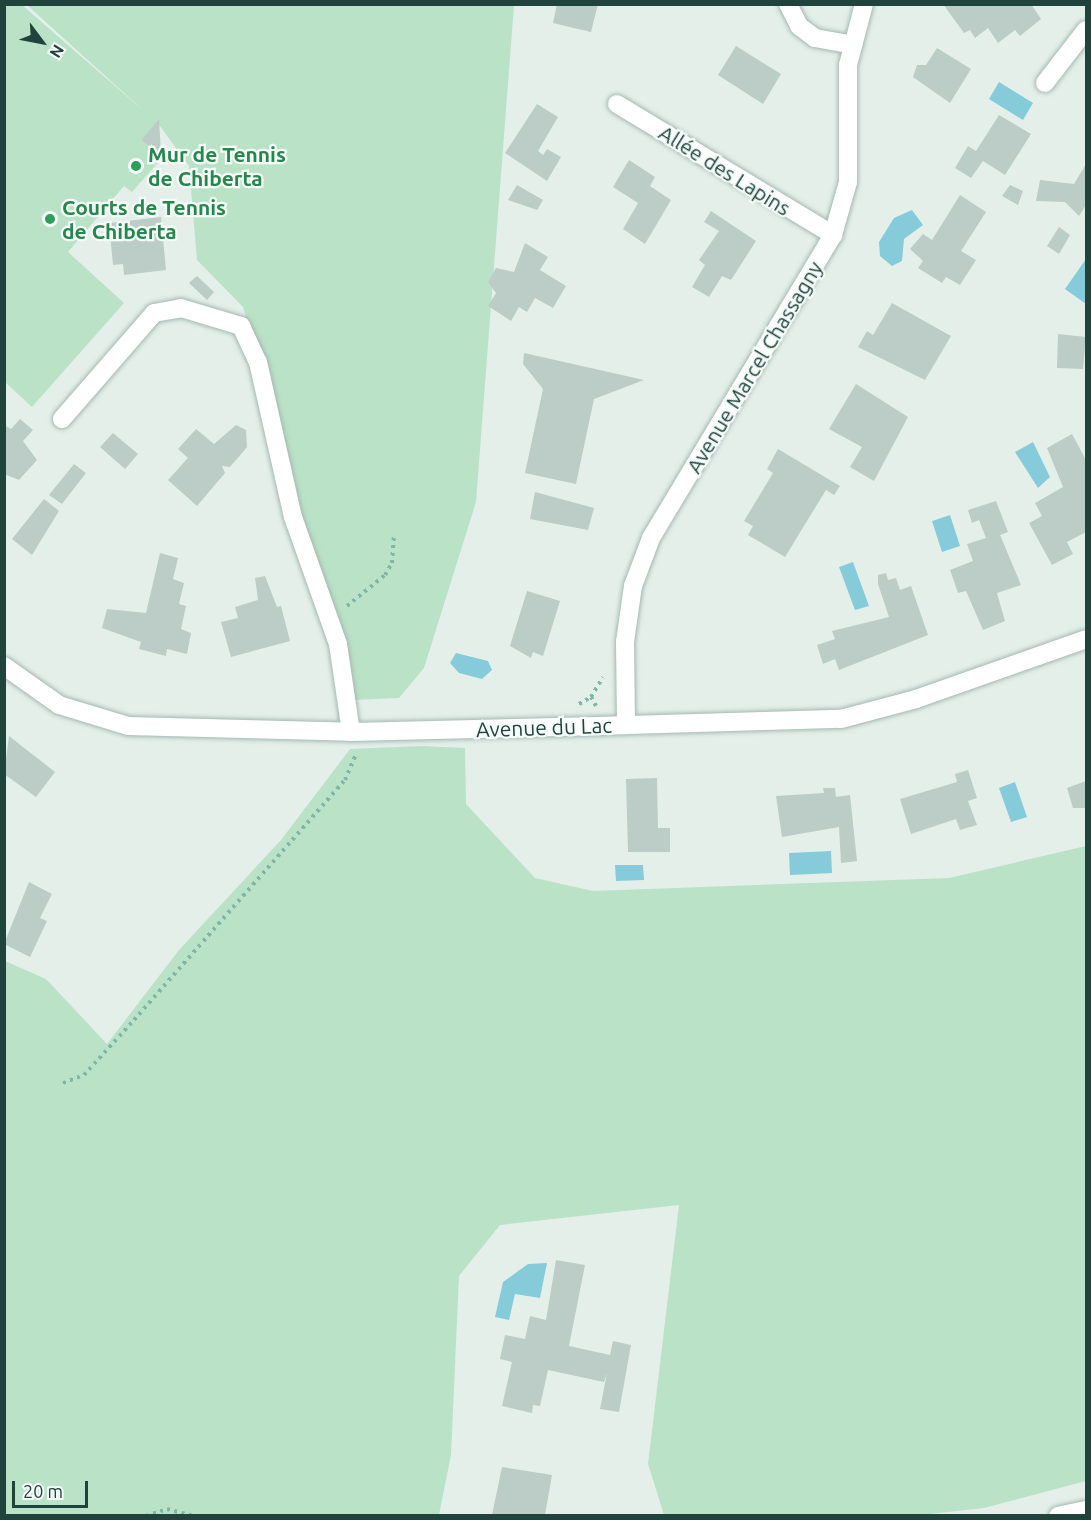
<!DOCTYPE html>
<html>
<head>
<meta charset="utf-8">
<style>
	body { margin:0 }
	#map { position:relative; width:1091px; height:1520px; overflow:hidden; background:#e4efea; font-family:Ubuntu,sans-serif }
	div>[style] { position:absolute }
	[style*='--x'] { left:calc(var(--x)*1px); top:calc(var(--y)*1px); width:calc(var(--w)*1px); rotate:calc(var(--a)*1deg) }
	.green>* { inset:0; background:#bae2c6 }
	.water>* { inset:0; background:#86cbda }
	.building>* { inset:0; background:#bbcdc6 }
	.path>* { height:4px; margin-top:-2px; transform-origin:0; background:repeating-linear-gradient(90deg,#80b6a7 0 3px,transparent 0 7.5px) }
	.roads { filter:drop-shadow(0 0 2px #a5b8b2) drop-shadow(0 0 2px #a5b8b2) }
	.minor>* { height:18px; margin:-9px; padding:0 9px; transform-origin:9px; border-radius:9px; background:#fff }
	.dots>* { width:16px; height:16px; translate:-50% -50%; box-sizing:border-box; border:3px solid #f5fbf8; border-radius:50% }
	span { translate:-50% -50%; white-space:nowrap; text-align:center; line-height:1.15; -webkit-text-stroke:4.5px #f5fbf8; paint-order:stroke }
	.leisure-label { font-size:21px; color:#27864d; font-weight:700 }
	.left { translate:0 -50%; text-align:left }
	.street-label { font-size:21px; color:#20433b }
	.frame { position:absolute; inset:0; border:6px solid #20433b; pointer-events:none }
	.north { position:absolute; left:12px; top:12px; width:60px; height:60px; -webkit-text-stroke:4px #f5fbf8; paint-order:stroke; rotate:122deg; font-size:16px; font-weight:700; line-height:24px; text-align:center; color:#20433b }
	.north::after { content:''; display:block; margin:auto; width:21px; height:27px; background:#20433b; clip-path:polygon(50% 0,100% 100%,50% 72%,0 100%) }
	.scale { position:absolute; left:12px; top:1481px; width:76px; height:27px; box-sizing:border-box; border:3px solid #20433b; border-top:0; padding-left:8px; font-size:18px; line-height:21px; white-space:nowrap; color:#20433b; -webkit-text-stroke:4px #f5fbf8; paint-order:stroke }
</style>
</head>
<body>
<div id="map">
	<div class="green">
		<div style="clip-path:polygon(5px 5px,22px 5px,145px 112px,27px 5px,514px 5px,476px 502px,424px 668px,399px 698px,354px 700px,243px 307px,197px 260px,189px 166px,157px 122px,141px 140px,162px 158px,132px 192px,124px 186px,68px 252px,124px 303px,32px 407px,5px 382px)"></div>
		<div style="clip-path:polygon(421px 746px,465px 748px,466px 804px,535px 878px,593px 891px,949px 878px,1086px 846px,1086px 1481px,984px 1508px,921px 1515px,664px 1515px,648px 1464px,679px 1205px,500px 1225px,459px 1276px,451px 1455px,439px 1515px,5px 1515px,5px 961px,46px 979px,107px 1044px,179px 950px,281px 840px,350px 749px)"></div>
	</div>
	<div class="water">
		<div style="clip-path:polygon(999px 82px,1033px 103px,1023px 120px,989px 99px)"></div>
		<div style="clip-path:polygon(912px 210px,923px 225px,904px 239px,902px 261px,892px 266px,880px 256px,879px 242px,894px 218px)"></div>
		<div style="clip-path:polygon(1086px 259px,1086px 304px,1065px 289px)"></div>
		<div style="clip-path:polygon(1033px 442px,1050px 477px,1038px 488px,1015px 452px)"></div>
		<div style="clip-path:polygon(950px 515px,960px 546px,942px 552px,932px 521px)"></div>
		<div style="clip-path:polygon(853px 562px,869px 606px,855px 610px,839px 567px)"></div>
		<div style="clip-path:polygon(456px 653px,488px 661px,492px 670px,482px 679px,459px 673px,450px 663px)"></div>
		<div style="clip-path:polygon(1015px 782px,1027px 817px,1011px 822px,999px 788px)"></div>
		<div style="clip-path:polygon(831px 851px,832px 873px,790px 875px,789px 853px)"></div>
		<div style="clip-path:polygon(615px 865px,643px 865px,644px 880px,616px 881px)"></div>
		<div style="clip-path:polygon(547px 1263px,540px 1298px,515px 1294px,509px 1320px,495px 1317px,503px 1282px,528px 1264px)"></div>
	</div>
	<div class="building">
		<div style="clip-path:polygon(557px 4px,598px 4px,591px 32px,553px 23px)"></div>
		<div style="clip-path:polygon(943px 4px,1031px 4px,1041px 19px,1020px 36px,1015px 30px,998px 43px,988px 28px,975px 38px,970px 30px,964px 33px)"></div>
		<div style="clip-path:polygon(736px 46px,781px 74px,763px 104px,718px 75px)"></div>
		<div style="clip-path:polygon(937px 48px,971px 69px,950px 103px,913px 77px,917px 65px,926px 65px)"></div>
		<div style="clip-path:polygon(537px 104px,558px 117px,538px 151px,543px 155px,547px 149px,561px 157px,547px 181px,505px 153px)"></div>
		<div style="clip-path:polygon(999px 115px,1031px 134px,1005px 175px,983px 161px,971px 178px,955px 168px,968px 146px,976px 151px)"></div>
		<div style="clip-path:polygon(159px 119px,161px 153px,159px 155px,141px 140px)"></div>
		<div style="clip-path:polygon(629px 160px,655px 177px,650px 186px,671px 200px,645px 244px,623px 229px,638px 203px,613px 187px)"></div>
		<div style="clip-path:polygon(1086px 164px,1086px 205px,1079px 216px,1065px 202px,1036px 201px,1040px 180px,1074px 184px)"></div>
		<div style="clip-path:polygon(517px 185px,543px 200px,537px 210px,508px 200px)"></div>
		<div style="clip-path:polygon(1010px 185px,1023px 191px,1018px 205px,1002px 196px)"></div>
		<div style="clip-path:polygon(960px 195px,986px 212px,961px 251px,976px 260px,960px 285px,946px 277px,942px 283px,918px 268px,923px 261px,910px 249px,923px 234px,932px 240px)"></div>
		<div style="clip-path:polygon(711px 211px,756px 241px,731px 280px,722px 276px,709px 297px,692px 287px,705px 265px,699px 260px,719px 231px,704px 222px)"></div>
		<div style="clip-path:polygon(161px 217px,166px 270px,124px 275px,123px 264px,113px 265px,109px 223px)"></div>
		<div style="clip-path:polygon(1059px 227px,1070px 235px,1059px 254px,1047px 246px)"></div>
		<div style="clip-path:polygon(525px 243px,548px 257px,540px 270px,566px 286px,553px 308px,535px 298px,527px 312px,519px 307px,511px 321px,488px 306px,496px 293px,488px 282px,496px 268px,514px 272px)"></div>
		<div style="clip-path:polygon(197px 276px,214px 292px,207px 300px,189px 283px)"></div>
		<div style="clip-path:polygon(892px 303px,951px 336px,925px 380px,858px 347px,867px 331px,873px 335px)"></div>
		<div style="clip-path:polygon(1058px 334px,1086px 337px,1083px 369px,1057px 368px)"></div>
		<div style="clip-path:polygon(524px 353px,644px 380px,594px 399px,576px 484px,525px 473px,543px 389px,523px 364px)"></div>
		<div style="clip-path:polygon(856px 384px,908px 417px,874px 481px,850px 467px,862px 447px,829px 429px)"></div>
		<div style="clip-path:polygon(20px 419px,33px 430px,23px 441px,37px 460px,19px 480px,4px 474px,4px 425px,11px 429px)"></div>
		<div style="clip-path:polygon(236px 425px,246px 430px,247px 447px,230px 467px,222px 466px,225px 473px,197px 506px,168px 480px,188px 458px,178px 449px,196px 429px,214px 444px)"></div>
		<div style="clip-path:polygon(113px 433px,138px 454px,125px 469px,100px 447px)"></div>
		<div style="clip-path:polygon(1072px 434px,1086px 460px,1086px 532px,1067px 542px,1073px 554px,1052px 565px,1029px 523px,1042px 516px,1035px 503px,1063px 487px,1047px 448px)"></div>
		<div style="clip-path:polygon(778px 449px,840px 486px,834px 495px,826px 490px,785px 557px,748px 535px,753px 526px,744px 521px,773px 473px,767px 469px)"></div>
		<div style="clip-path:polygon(74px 464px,86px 473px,62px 504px,49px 495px)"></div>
		<div style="clip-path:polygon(535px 492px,594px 508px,588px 530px,530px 519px)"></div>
		<div style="clip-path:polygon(44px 499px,59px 511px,32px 555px,12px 539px)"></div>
		<div style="clip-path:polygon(996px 501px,1008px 532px,1000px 535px,1021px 585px,997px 593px,1005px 621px,983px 630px,966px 591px,958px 593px,950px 570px,973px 561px,967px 544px,986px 538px,979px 520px,972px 523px,968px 510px)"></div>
		<div style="clip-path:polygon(160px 553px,178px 558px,173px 579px,184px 583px,179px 604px,186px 606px,181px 629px,191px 633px,187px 654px,167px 649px,166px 656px,139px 649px,141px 642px,102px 628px,107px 609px,146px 613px)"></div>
		<div style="clip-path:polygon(886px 573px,888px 580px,896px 578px,900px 590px,911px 586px,928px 635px,839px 670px,835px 659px,823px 664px,817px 645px,835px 639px,832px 631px,889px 617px,878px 584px,878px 575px)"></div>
		<div style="clip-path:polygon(265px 576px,277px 607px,281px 606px,290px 641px,231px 657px,221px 622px,238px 618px,235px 607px,258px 600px,255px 578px)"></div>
		<div style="clip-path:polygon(527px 591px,560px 601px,543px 656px,533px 652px,531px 658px,510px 646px)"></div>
		<div style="clip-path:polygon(9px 736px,55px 772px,36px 797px,4px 774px)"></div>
		<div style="clip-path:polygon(968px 770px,977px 798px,968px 801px,977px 825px,960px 830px,956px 819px,911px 834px,900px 799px,957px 782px,955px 774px)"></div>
		<div style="clip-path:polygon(657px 778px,658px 828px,670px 828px,670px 852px,628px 852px,626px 779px)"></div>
		<div style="clip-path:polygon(1086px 781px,1086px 808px,1073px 808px,1067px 788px)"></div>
		<div style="clip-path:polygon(823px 788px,835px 788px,836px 797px,850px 795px,857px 861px,841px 863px,839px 827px,782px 837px,776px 796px,824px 793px)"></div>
		<div style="clip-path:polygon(29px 882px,52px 894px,40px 918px,47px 921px,30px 957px,4px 944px)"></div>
		<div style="clip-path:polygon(556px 1260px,585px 1265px,569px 1346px,610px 1355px,613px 1341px,631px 1345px,619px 1412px,600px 1409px,607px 1373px,604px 1382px,548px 1370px,540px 1406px,533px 1405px,532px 1413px,502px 1406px,512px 1362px,500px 1359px,505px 1335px,525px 1339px,530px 1316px,546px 1320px)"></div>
		<div style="clip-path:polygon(502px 1467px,552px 1475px,545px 1515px,492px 1515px)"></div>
	</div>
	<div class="path">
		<div style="--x:347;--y:606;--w:49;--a:-39.2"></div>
		<div style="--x:385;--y:575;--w:14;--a:-60"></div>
		<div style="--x:392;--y:563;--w:26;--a:-86"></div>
		<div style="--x:579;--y:704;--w:14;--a:-30"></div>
		<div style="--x:596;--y:706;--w:10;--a:-119"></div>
		<div style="--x:591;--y:697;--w:23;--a:-59"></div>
		<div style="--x:63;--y:1083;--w:22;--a:-21"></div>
		<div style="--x:84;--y:1075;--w:74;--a:-47.7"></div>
		<div style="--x:134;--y:1020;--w:320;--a:-48.7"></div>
		<div style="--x:345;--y:780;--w:28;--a:-67"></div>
		<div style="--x:146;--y:1516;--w:22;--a:-18"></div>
		<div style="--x:167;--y:1509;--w:28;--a:15"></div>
	</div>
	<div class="roads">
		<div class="minor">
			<div style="--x:788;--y:4;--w:25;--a:63"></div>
			<div style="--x:799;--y:26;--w:20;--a:37"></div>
			<div style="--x:815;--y:38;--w:39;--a:10"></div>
			<div style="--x:1045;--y:83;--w:67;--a:-52.3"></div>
			<div style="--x:617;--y:104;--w:253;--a:31.2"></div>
			<div style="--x:62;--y:419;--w:140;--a:-49"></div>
			<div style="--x:154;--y:313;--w:27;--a:-10"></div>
			<div style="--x:181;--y:308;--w:63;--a:16.7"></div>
			<div style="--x:241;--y:326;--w:40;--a:65"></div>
			<div style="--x:258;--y:362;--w:159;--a:77.3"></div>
			<div style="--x:293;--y:517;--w:135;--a:70.5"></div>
			<div style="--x:338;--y:644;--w:89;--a:81.6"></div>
			<div style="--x:4;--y:666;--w:67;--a:35.3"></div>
			<div style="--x:59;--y:705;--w:72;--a:16.9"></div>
			<div style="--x:128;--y:726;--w:223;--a:1.5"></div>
			<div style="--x:351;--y:732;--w:247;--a:-1.4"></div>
			<div style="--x:598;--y:726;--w:243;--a:-1.7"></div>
			<div style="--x:841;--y:719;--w:78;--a:-14.9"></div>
			<div style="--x:916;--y:699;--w:180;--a:-19.4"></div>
			<div style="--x:626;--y:724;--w:82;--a:-90.7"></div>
			<div style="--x:625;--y:642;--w:57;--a:-81.9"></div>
			<div style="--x:633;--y:586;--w:51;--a:-69.4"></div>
			<div style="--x:651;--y:538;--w:353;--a:-59"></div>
			<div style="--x:833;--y:235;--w:55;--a:-74.2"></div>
			<div style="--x:848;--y:182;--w:117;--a:-90"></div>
			<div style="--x:848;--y:65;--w:63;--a:-75.3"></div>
			<div style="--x:1058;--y:1516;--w:29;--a:-12"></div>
		</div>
	</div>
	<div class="dots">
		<div style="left:136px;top:166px;background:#2e9e5b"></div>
		<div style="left:50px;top:219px;background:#2e9e5b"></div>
	</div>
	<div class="leisure-label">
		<span class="left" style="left:148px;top:166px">Mur de Tennis<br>de Chiberta</span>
		<span class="left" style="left:62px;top:219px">Courts de Tennis<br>de Chiberta</span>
	</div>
	<div class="street-label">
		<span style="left:725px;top:170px;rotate:32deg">Allée des Lapins</span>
		<span style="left:754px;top:367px;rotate:-59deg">Avenue Marcel Chassagny</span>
		<span style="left:544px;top:727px;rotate:-2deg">Avenue du Lac</span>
	</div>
	<div class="frame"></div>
	<div class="north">N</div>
	<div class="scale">20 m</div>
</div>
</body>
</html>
